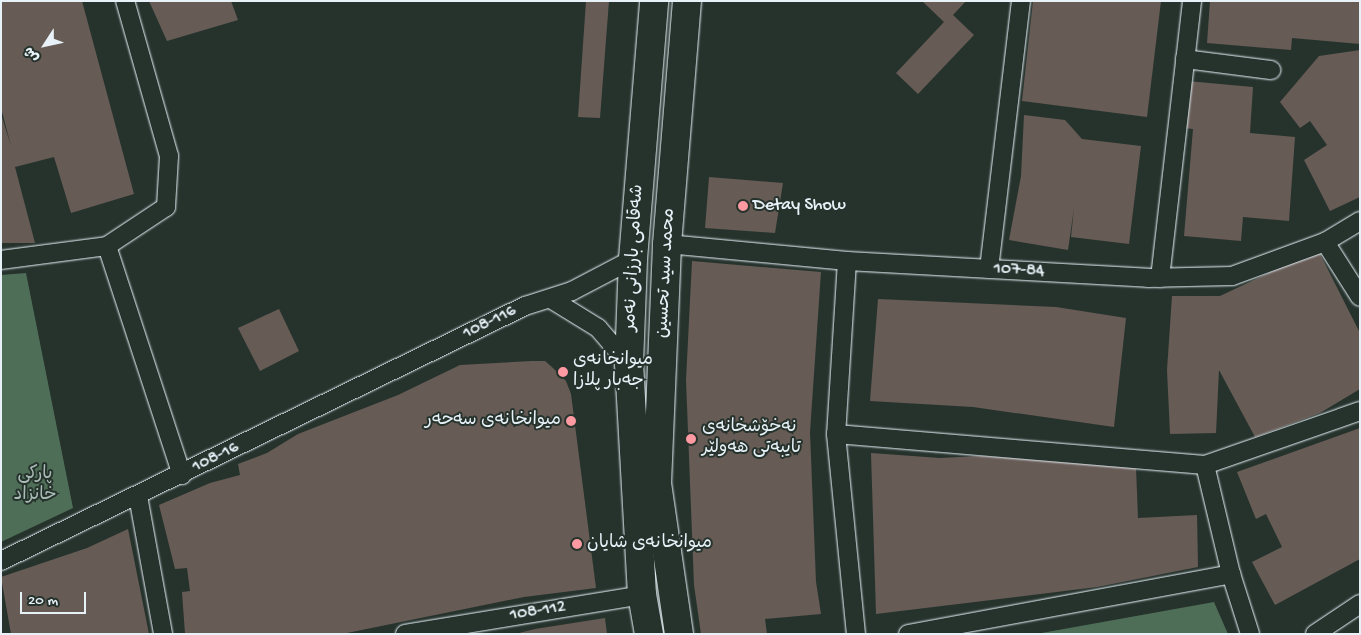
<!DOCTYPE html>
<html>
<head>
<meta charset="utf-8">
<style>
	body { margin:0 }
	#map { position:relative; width:1361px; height:635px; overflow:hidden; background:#26332d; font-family:"Gochi Hand","Playpen Sans Arabic",sans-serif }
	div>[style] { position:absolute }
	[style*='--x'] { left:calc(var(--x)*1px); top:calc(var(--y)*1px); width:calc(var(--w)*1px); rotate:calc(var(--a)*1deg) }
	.green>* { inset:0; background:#4f6e57 }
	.building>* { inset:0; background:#675b55 }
	.roads { filter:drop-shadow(0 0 1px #e8f1f8) drop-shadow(0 0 1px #e8f1f8) }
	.street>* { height:18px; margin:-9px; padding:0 9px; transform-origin:9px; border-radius:9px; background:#26332d }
	.primary>* { height:28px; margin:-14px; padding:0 14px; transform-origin:14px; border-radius:14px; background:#26332d }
	.dots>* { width:14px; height:14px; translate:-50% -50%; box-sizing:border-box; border:2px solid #26332d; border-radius:50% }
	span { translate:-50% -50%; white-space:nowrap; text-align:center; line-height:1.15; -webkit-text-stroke:4px #26332d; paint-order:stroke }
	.poi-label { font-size:18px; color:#e8f1f8 }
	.left { translate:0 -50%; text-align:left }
	.right { translate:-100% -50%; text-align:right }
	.street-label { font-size:18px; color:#e8f1f8 }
	.park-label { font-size:18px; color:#abbdb8 }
	.frame { position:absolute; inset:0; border:2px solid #e8f1f8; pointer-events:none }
	.north { position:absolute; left:20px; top:20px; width:50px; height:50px; -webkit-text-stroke:4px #26332d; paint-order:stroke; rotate:235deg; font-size:14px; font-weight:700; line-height:20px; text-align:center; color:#e8f1f8 }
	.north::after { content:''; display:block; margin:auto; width:18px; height:22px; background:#e8f1f8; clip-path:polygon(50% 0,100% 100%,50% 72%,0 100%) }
	.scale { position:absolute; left:20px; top:592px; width:66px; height:22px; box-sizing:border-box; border:2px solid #e8f1f8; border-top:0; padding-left:6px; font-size:15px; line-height:18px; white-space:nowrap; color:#e8f1f8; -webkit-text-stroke:4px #26332d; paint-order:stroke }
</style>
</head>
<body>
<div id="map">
	<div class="green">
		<div style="clip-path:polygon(26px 273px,73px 508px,1px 542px,1px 275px)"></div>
		<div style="clip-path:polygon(1214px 602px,1228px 634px,1036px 634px)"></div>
	</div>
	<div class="building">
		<div style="clip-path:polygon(1px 1px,82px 1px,134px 194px,71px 213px,54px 157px,15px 167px,35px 243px,1px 243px,1px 114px,11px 146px,1px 108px)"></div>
		<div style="clip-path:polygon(149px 1px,231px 1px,238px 20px,167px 41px)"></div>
		<div style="clip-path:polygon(586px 1px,609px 1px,600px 118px,578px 117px)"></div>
		<div style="clip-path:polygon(922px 1px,966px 1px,953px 15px,974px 35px,918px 94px,896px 73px,944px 22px)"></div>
		<div style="clip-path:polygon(1033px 1px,1161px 1px,1147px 117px,1022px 101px)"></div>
		<div style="clip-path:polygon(1210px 1px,1360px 1px,1360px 44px,1292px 38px,1291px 50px,1207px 43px)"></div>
		<div style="clip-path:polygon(1360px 50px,1360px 197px,1330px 211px,1304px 160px,1327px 145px,1310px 121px,1300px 128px,1280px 102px,1319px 56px)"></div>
		<div style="clip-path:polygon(1187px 81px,1253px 87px,1250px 133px,1295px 137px,1289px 221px,1243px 217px,1241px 241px,1184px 236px,1193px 129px,1183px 128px)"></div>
		<div style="clip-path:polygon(1024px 115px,1065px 120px,1082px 139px,1141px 146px,1129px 244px,1071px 237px,1074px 208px,1068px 250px,1009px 240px,1021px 176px)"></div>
		<div style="clip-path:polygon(709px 177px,783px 183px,775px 233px,705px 228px)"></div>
		<div style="clip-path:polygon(1318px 250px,1360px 333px,1360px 389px,1320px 413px,1255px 437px,1219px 370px,1216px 433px,1170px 434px,1167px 370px,1172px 296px,1220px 296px)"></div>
		<div style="clip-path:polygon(692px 261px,821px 272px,810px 432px,816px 582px,821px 614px,765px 619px,767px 634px,701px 634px,694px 585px,686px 380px)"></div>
		<div style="clip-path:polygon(878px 299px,1056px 307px,1126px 318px,1114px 427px,973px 407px,870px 401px)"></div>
		<div style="clip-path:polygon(279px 309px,299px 351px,260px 371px,238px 328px)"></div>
		<div style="clip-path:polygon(532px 361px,545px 361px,553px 368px,566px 381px,571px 394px,596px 588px,524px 597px,342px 634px,185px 634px,182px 592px,190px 591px,187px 568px,175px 569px,159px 505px,210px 483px,240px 475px,238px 464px,267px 453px,298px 434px,398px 395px,460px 365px)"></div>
		<div style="clip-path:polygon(1360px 428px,1360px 559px,1275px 605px,1252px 562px,1282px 547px,1266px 514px,1256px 519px,1237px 472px)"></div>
		<div style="clip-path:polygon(871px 453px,940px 458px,981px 456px,1028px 459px,1136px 468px,1138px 518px,1197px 515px,1198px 567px,1097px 587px,876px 614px)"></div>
		<div style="clip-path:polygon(128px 529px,149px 634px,11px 634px,1px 577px,87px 548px)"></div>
		<div style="clip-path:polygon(605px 618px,607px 634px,515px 634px,535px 629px)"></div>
	</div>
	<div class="roads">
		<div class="street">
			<div style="--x:1185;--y:59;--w:87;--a:7.3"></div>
			<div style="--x:1325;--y:242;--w:65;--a:57.5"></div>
			<div style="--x:667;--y:244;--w:181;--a:5.4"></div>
			<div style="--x:847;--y:261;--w:301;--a:3.2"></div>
			<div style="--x:1148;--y:278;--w:84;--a:-1.4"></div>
			<div style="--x:1232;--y:276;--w:99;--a:-20.1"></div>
			<div style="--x:1325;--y:242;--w:41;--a:-31"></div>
			<div style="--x:107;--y:246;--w:71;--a:-33.5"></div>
			<div style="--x:166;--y:207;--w:51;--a:-86.6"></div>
			<div style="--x:169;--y:156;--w:161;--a:-105.8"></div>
			<div style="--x:1;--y:260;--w:107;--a:-7.5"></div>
			<div style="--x:107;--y:246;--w:241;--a:71.9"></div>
			<div style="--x:847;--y:261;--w:173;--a:93.6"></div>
			<div style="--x:836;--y:434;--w:201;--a:84.3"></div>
			<div style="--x:989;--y:269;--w:270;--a:-83.2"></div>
			<div style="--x:1160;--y:278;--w:279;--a:-83.4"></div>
			<div style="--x:551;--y:299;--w:55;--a:31.7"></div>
			<div style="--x:598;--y:328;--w:48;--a:49.3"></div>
			<div style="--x:836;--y:434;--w:370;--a:4.8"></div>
			<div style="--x:1205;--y:465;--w:164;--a:-19.2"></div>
			<div style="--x:1205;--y:465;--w:112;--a:76.6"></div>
			<div style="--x:1231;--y:574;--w:63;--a:72.4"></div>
			<div style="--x:138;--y:496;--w:140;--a:79.7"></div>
			<div style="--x:1;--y:561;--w:583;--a:-25.95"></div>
			<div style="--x:525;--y:306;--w:49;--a:-17.7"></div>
			<div style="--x:572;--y:291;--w:69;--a:-27.7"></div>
			<div style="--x:405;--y:634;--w:240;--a:-9.3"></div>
			<div style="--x:908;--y:634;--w:329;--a:-10.5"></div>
			<div style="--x:1315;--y:634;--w:54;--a:-33.7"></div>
		</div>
		<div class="primary">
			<div style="--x:649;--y:634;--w:40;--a:-100"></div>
			<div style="--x:642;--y:595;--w:231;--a:-93.2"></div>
			<div style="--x:629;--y:364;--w:105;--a:-87.8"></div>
			<div style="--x:633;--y:259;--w:259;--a:-85.3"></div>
			<div style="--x:679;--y:634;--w:152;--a:-98.3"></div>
			<div style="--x:657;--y:484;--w:240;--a:-87.6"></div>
			<div style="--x:667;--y:244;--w:244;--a:-85.3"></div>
		</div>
	</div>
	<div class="dots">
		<div style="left:743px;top:206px;background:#ff9aa2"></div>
		<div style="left:563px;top:372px;background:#ff9aa2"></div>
		<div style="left:571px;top:421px;background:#ff9aa2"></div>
		<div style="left:691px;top:439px;background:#ff9aa2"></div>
		<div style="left:577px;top:544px;background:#ff9aa2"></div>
	</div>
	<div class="poi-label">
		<span class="left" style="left:753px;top:206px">Detay Show</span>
		<span class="left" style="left:573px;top:372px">میوانخانەی<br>جەبار پلازا</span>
		<span class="right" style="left:561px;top:421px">میوانخانەی سەحەر</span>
		<span class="left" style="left:702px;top:439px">نەخۆشخانەی<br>تایبەتی هەولێر</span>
		<span class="left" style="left:587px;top:544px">میوانخانەی شایان</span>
	</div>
	<div class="street-label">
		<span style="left:635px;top:258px;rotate:-87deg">شەقامی بارزانی نەمر</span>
		<span style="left:1019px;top:271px;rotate:3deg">107-84</span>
		<span style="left:667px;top:273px;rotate:-87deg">محمد سید تحسین</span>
		<span style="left:490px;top:323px;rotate:-26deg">108-116</span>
		<span style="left:216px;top:458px;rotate:-26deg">108-16</span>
		<span style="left:538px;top:612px;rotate:-9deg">108-112</span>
	</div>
	<div class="park-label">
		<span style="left:35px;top:486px">پارکی<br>خانزاد</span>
	</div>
	<div class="frame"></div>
	<div class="north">ش</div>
	<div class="scale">20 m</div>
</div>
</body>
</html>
